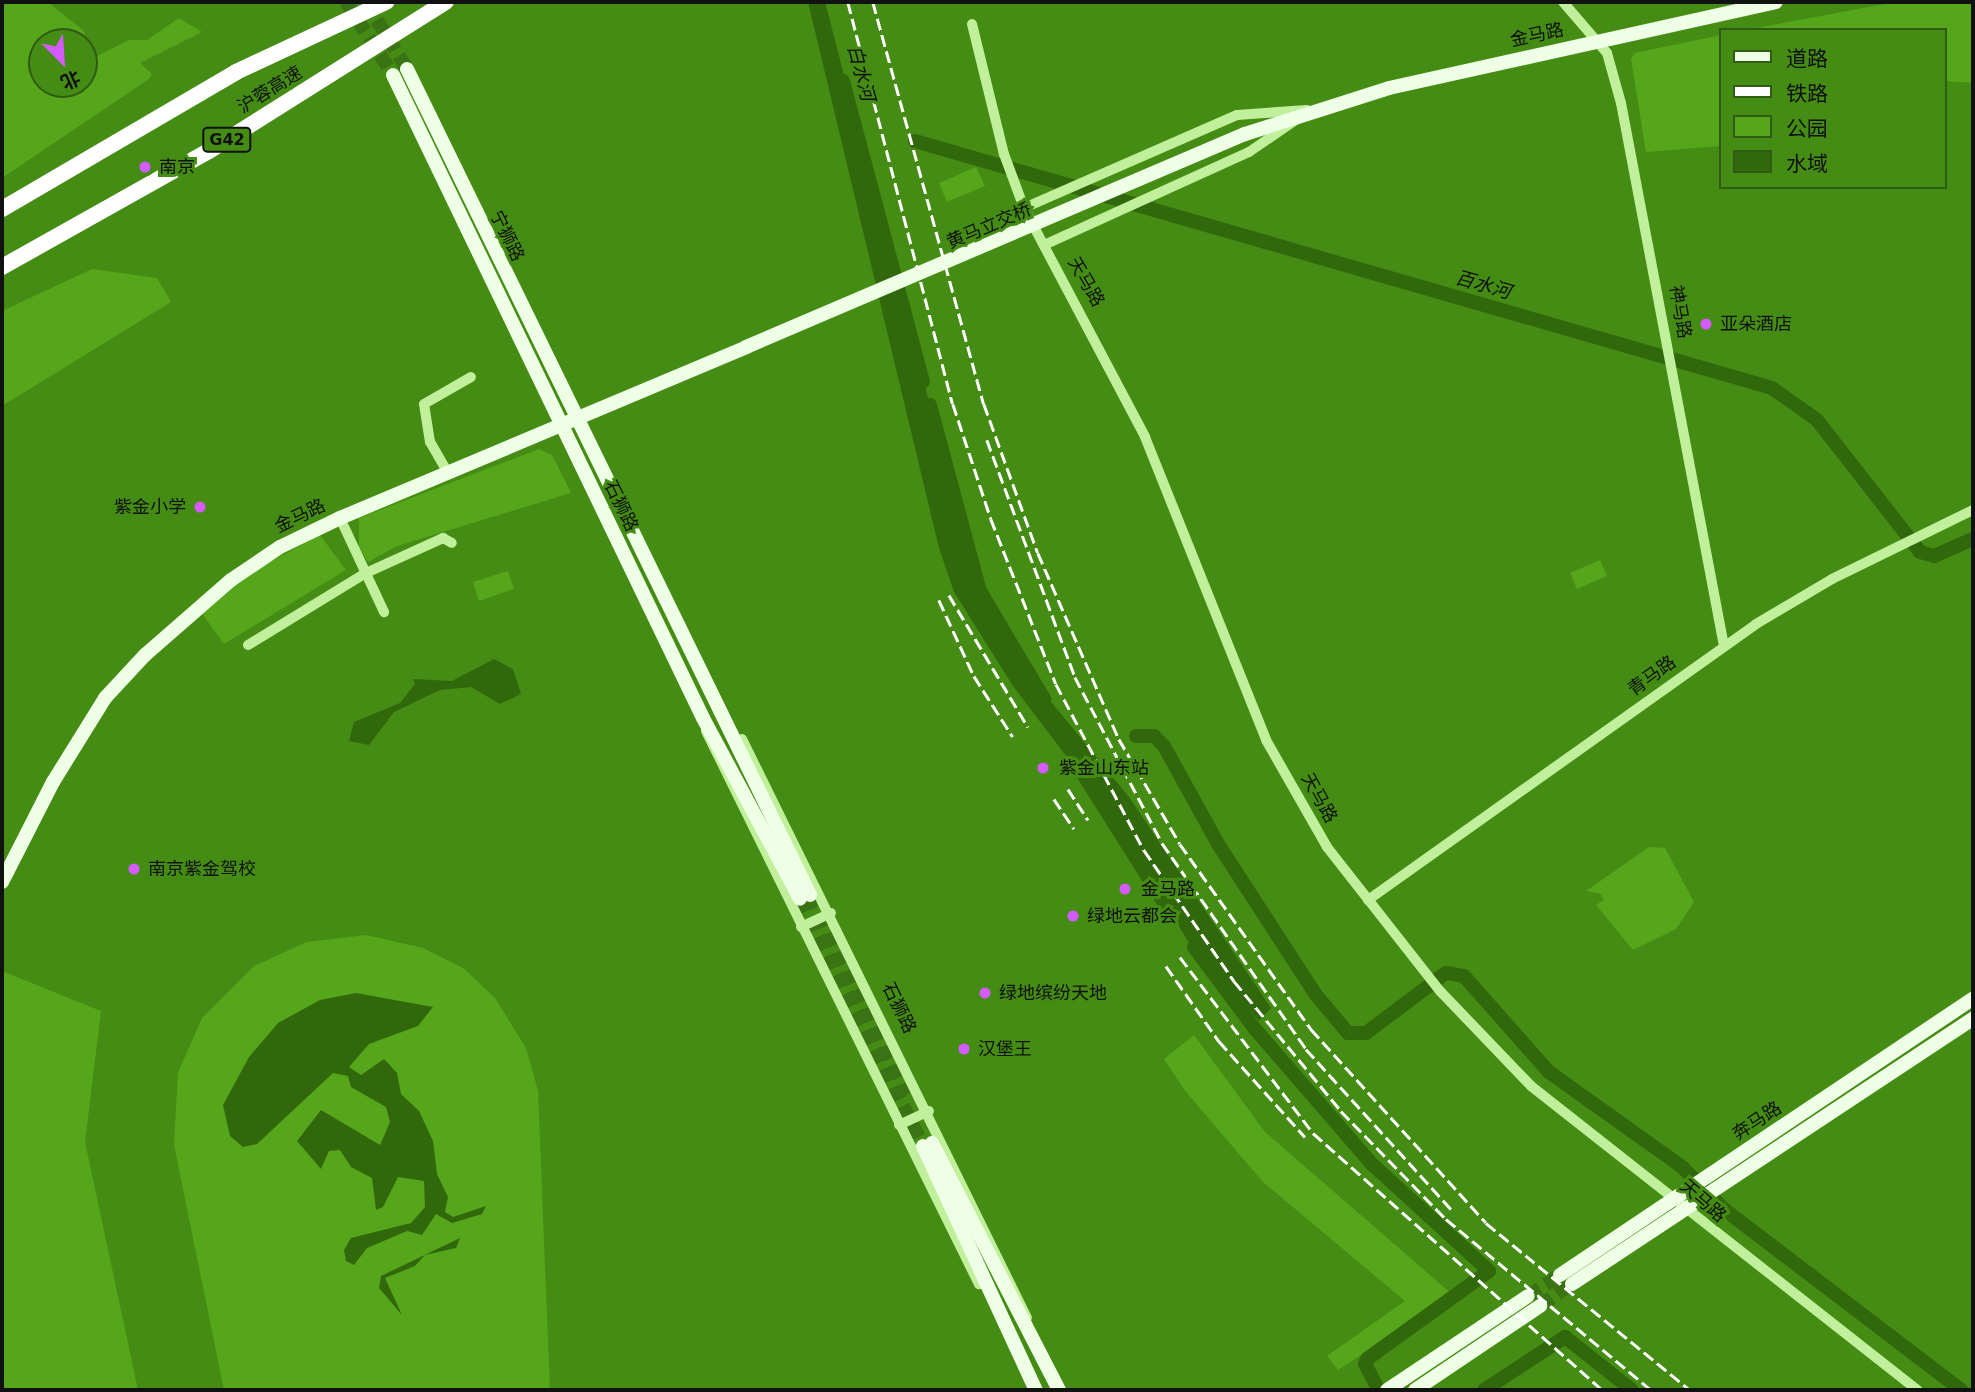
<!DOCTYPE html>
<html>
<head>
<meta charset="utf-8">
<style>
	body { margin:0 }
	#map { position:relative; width:1975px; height:1392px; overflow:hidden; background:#448c13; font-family:"DejaVu Sans","Noto Sans SC",sans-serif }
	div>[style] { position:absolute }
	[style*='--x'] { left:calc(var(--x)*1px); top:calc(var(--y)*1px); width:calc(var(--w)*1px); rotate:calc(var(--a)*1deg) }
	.green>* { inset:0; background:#56a61b }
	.water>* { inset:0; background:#31680c }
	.river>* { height:14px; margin:-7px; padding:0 7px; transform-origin:7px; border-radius:7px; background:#31680c }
	.major-tunnel>* { height:14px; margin-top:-7px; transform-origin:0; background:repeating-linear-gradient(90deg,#3a7313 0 14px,transparent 0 21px) }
	.minor>* { height:10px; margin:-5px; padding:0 5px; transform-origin:5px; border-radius:5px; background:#c0f09b }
	.major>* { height:14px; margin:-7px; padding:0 7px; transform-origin:7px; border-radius:7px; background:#eeffe5 }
	.highway>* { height:16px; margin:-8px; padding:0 8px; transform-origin:8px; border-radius:8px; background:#fff }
	.rail>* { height:2.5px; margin-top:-1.25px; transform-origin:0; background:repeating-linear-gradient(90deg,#fff 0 12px,transparent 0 17px) }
	.major-bridge>* { height:14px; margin:-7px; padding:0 7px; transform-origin:7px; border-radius:7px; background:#eeffe5 }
	.dots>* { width:19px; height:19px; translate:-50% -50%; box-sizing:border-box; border:4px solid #448c13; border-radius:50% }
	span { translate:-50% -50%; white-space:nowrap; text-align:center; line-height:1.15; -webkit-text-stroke:6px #448c13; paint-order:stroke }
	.shield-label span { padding:2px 5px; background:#448c13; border:2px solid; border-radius:5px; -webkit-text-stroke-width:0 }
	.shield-label { font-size:16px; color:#111; font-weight:700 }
	.street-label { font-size:18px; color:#111 }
	.poi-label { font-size:18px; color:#111 }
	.left { translate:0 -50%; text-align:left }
	.right { translate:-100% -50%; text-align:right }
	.water-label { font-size:19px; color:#111; font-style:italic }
	.frame { position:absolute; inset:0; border:4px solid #111; pointer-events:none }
	.legend { position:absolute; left:1719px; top:28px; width:228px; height:161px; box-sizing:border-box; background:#448c13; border:2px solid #305b12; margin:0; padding:9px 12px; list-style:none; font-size:21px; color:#111 }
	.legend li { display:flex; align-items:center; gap:14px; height:35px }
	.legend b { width:35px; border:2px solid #305b12 }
	.north { position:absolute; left:28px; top:28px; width:70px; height:70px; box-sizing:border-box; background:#448c13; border:2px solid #305b12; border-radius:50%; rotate:156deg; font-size:19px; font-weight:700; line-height:28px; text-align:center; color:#111 }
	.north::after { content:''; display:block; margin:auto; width:24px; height:32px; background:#d45bff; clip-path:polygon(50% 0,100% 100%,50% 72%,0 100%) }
</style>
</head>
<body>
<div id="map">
	<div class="green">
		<div style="clip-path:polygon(evenodd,2px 2px,48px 2px,84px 31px,91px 59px,129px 40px,147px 40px,179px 18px,202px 32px,140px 63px,152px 74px,149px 79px,2px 178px,2px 2px,84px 42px,84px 84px,42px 84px,42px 42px,84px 42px)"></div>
		<div style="clip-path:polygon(1895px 2px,1973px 2px,1973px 83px,1945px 81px,1945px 30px,1746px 30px)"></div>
		<div style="clip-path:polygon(1721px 35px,1721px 146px,1646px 152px,1631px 59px,1635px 53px)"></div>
		<div style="clip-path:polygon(976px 167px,985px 186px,947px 202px,939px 183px)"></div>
		<div style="clip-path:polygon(92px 269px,157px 278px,171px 302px,2px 406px,2px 311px)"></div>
		<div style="clip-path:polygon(539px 449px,552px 455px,571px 493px,397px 546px,368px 562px,359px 548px,359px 518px)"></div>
		<div style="clip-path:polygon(320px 535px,346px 570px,224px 644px,200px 611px,235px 581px)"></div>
		<div style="clip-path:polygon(1600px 560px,1607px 576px,1577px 589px,1570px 573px)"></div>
		<div style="clip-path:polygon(508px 571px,514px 589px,479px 601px,473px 582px)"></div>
		<div style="clip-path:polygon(1649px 847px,1665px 848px,1694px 902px,1676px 929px,1633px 950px,1596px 905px,1604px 900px,1601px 894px,1586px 891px)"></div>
		<div style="clip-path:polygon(366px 935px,423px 948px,463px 968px,495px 998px,526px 1048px,538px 1091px,550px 1390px,224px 1390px,174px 1145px,178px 1072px,202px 1018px,254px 966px,307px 942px)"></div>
		<div style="clip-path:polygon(2px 971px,101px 1011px,85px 1142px,138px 1390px,2px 1390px)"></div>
		<div style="clip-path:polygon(1194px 1035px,1265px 1132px,1453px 1295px,1338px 1370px,1327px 1356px,1405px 1301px,1263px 1182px,1186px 1092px,1164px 1059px)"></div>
	</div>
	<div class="water">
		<div style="clip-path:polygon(808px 2px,825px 2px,977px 585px,1025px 670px,1129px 797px,1271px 1008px,1259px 1021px,1187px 940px,1124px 832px,1013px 686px,954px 592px,939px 548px)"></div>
		<div style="clip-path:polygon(494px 659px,513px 669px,521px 694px,500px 704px,471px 687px,440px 690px,394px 712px,369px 745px,349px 741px,354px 722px,400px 703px,415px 684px,413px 679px,452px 681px)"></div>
		<div style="clip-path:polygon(356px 993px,433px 1007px,418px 1026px,369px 1044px,349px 1067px,361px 1075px,384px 1059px,397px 1073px,401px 1094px,419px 1111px,433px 1141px,437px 1174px,448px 1197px,445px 1212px,453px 1217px,486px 1206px,482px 1214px,452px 1223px,436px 1214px,422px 1235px,407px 1231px,367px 1248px,354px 1265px,346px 1261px,344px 1250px,351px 1238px,411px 1223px,425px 1207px,424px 1181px,398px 1177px,383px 1207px,376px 1210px,372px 1178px,351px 1167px,340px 1150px,329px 1151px,321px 1169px,297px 1141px,321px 1110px,380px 1145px,390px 1122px,386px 1107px,351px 1087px,348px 1076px,333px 1073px,257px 1144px,243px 1147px,230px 1136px,223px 1105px,249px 1057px,278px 1023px,320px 1000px)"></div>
		<div style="clip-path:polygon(460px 1238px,456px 1248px,425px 1255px,415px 1266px,385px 1278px,402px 1315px,379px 1288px,381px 1276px)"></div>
	</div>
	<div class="river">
		<div style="--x:843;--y:81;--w:311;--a:75.1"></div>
		<div style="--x:915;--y:141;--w:892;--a:16.08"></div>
		<div style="--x:1772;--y:388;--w:55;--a:35.4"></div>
		<div style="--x:1817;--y:420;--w:167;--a:52"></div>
		<div style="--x:1920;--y:552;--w:15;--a:16"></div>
		<div style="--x:1934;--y:556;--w:43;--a:-23.6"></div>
		<div style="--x:930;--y:405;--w:193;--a:75"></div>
		<div style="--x:980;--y:591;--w:126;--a:59.3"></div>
		<div style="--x:1136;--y:736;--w:18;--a:0"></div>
		<div style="--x:1154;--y:736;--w:14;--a:45"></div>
		<div style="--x:1164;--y:746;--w:112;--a:61.1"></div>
		<div style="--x:1218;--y:844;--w:180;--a:57"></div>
		<div style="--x:1316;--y:995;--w:50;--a:49.9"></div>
		<div style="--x:1348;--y:1033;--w:18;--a:0"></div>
		<div style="--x:1366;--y:1033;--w:100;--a:-36.9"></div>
		<div style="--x:1446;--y:973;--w:18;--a:9"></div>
		<div style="--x:1464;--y:976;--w:128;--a:48.5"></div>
		<div style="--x:1549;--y:1072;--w:163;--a:35.5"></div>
		<div style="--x:1682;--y:1167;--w:61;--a:45"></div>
		<div style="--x:1725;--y:1210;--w:297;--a:37.3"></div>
		<div style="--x:1073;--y:758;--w:176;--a:57.8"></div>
		<div style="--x:1194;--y:947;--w:102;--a:53.4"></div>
		<div style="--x:1255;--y:1029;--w:180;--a:49.1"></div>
		<div style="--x:1373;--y:1165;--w:157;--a:42.4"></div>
		<div style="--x:1489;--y:1271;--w:150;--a:144.2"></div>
		<div style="--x:1367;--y:1359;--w:5;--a:112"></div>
		<div style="--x:1365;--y:1364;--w:30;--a:62"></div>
		<div style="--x:1484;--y:1390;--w:97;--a:-33.2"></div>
		<div style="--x:1565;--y:1337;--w:85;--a:38.3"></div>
	</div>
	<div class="major-tunnel">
		<div style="--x:346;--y:2;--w:87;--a:57.2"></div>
		<div style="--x:366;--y:2;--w:79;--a:58.5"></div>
		<div style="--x:810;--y:895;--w:222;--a:63.8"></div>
		<div style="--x:800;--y:899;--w:276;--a:63.5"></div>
		<div style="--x:1528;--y:1296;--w:38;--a:-33"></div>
		<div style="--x:1540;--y:1306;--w:39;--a:-35"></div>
	</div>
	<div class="minor">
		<div style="--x:1563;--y:2;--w:67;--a:49.2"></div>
		<div style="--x:1607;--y:53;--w:52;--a:74.4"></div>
		<div style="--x:1621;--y:103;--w:553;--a:79.26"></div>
		<div style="--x:972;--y:24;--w:134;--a:76.2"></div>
		<div style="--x:1004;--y:154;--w:58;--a:69.7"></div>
		<div style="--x:1024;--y:208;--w:259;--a:62.1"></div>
		<div style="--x:1145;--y:437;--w:326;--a:68.2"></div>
		<div style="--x:1266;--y:740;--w:123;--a:60.3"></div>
		<div style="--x:1327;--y:847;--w:183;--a:51.9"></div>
		<div style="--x:1440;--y:991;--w:132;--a:46.2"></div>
		<div style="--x:1531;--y:1086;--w:492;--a:38.2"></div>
		<div style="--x:1024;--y:208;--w:232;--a:-23.6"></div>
		<div style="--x:1237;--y:115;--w:70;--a:-4.1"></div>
		<div style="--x:1044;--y:245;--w:225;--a:-24.4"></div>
		<div style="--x:1249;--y:152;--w:58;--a:-34.5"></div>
		<div style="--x:448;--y:473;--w:36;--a:-120"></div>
		<div style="--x:430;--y:442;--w:38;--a:-99"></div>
		<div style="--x:424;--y:404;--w:54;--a:-29.9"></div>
		<div style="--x:340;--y:518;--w:104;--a:64.9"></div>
		<div style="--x:248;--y:645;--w:138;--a:-31.4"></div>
		<div style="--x:366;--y:573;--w:85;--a:-24.4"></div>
		<div style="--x:443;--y:538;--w:10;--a:29"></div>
		<div style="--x:706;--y:731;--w:617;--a:63.73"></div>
		<div style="--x:742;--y:739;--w:645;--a:63.79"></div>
		<div style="--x:1368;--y:900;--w:476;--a:-35.4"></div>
		<div style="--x:1756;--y:624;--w:88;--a:-30.6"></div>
		<div style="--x:1832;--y:579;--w:157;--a:-26.1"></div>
		<div style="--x:801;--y:927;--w:33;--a:-25"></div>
		<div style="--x:899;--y:1125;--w:33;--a:-25"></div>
	</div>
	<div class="major">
		<div style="--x:407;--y:69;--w:919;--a:63.99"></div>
		<div style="--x:393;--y:75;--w:714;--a:64.26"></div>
		<div style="--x:703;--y:718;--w:205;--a:61.8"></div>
		<div style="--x:1245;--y:134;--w:151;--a:-17.7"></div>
		<div style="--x:1389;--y:88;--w:396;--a:-12.5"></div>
		<div style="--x:2;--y:882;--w:112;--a:-63"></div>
		<div style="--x:53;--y:782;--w:99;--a:-58.2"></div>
		<div style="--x:105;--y:698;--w:59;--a:-47.1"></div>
		<div style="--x:145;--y:655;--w:114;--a:-41.1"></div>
		<div style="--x:231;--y:580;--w:59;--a:-34"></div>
		<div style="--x:280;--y:547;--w:67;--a:-25.8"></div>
		<div style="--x:340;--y:518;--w:441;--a:-22.8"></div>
		<div style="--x:932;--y:1143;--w:278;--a:62.8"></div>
		<div style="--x:923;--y:1146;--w:269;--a:65.2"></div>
		<div style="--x:1560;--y:1275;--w:497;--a:-33.8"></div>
		<div style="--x:1572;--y:1284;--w:481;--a:-33.5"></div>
		<div style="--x:1387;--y:1390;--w:169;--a:-33.7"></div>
		<div style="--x:1415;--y:1390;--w:151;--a:-33.9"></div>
	</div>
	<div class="highway">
		<div style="--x:2;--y:209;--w:271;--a:-30.3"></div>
		<div style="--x:236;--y:72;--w:166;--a:-25"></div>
		<div style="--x:2;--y:267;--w:237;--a:-29.3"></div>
		<div style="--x:209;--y:151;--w:280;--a:-32.2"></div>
	</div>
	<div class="rail">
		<div style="--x:848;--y:2;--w:415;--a:75.4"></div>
		<div style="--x:953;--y:404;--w:121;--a:71.7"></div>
		<div style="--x:991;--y:519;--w:177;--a:68.5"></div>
		<div style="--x:1056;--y:684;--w:188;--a:62.1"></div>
		<div style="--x:1144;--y:850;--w:159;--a:55.5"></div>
		<div style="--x:1234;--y:981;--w:168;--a:50.5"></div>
		<div style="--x:1341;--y:1111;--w:151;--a:45.8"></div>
		<div style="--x:1446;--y:1219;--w:267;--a:39.8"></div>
		<div style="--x:873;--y:2;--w:417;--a:74.6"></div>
		<div style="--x:984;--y:404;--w:158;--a:70.1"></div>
		<div style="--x:1038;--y:553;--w:203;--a:66.5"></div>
		<div style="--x:1119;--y:739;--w:121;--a:59.8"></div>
		<div style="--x:1180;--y:844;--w:227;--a:54.7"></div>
		<div style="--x:1311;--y:1029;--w:261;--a:47.9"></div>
		<div style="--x:1486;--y:1223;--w:264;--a:39.3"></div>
		<div style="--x:987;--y:440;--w:253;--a:69.6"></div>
		<div style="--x:1075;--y:677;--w:187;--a:62.3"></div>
		<div style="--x:1162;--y:843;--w:251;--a:55"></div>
		<div style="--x:1306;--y:1049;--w:219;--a:47.8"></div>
		<div style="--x:949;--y:595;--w:154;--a:59.1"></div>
		<div style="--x:939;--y:600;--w:84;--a:65.3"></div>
		<div style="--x:974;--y:676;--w:72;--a:57.4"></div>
		<div style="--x:1068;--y:789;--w:37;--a:57"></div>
		<div style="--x:1054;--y:799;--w:36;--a:56"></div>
		<div style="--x:1180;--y:957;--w:221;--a:52.9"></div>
		<div style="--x:1313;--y:1133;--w:387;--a:41.6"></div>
		<div style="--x:1166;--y:966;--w:92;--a:54.8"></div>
		<div style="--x:1219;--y:1041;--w:129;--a:48.1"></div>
	</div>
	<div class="major-bridge">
		<div style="--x:746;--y:347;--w:543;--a:-23.12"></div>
	</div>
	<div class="dots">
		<div style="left:145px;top:167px;background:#d45bff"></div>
		<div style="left:1706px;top:324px;background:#d45bff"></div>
		<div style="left:200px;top:507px;background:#d45bff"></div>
		<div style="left:1043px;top:768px;background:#d45bff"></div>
		<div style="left:134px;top:869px;background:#d45bff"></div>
		<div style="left:1125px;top:889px;background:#d45bff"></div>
		<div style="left:1073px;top:916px;background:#d45bff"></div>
		<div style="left:985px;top:993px;background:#d45bff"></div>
		<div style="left:964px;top:1049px;background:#d45bff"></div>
	</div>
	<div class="shield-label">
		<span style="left:227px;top:140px">G42</span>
	</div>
	<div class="street-label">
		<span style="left:1537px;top:35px;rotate:-12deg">金马路</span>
		<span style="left:270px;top:90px;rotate:-32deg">沪蓉高速</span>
		<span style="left:989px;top:226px;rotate:-23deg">黄马立交桥</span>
		<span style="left:507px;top:236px;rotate:64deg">宁狮路</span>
		<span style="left:1086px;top:282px;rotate:60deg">天马路</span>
		<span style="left:1680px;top:312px;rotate:80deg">神马路</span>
		<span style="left:621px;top:506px;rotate:64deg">石狮路</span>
		<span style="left:300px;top:516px;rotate:-26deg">金马路</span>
		<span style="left:1652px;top:676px;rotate:-36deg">青马路</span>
		<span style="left:1319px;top:798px;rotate:61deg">天马路</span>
		<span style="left:899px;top:1008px;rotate:64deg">石狮路</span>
		<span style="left:1757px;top:1121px;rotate:-33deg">奔马路</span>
		<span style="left:1703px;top:1201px;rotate:41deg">天马路</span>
	</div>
	<div class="poi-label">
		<span class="left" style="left:159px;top:167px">南京</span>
		<span class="left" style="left:1720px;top:324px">亚朵酒店</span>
		<span class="right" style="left:186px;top:507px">紫金小学</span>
		<span class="left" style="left:1059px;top:768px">紫金山东站</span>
		<span class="left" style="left:148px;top:869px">南京紫金驾校</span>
		<span class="left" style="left:1141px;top:889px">金马路</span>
		<span class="left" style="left:1087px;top:916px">绿地云都会</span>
		<span class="left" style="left:999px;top:993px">绿地缤纷天地</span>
		<span class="left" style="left:978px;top:1049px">汉堡王</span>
	</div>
	<div class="water-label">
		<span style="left:861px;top:73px;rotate:75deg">白水河</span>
		<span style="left:1483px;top:285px;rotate:16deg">百水河</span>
	</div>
	<div class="frame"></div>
	<ul class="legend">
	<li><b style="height:9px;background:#eeffe5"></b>道路</li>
	<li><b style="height:9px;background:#fff"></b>铁路</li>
	<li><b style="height:19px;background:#56a61b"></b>公园</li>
	<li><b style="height:19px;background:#31680c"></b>水域</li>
	</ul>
	<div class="north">北</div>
</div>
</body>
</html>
